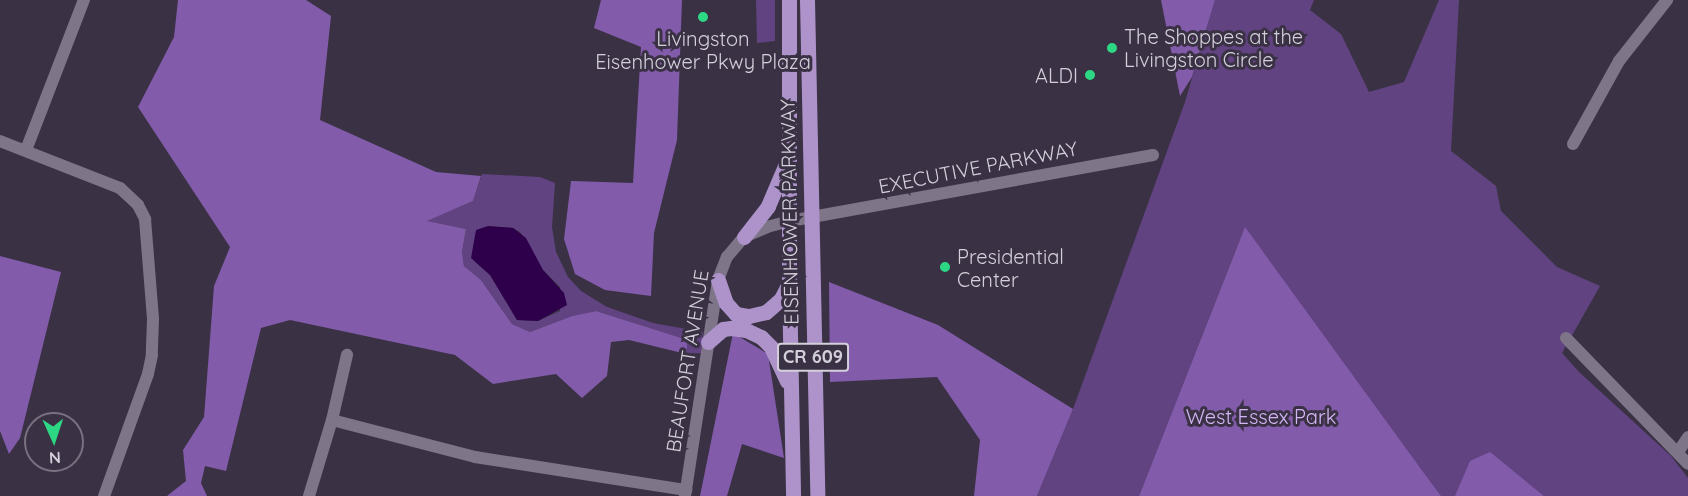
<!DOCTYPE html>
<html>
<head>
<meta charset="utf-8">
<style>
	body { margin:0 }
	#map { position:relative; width:1688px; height:496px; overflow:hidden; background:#3a3244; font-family:Quicksand,sans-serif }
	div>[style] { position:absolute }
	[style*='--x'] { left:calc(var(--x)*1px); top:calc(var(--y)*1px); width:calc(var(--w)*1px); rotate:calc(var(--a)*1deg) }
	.green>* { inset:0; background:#624382 }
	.forest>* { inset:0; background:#825bab }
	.water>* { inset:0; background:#2e004c }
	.minor>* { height:12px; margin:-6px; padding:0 6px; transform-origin:6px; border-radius:6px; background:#7e7589 }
	.major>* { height:15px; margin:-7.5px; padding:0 7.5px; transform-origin:7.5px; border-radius:7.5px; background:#ad93ca }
	.dots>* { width:16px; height:16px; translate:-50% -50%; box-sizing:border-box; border:3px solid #3a3244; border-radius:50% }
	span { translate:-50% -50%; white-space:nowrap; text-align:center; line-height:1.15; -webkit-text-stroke:6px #3a3244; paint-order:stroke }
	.shield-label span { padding:2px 4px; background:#3a3244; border:2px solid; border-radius:4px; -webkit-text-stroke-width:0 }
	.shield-label { font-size:18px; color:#d4d0db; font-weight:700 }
	.poi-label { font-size:20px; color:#d4d0db }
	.left { translate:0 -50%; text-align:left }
	.right { translate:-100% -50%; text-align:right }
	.street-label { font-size:20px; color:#d4d0db }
	.park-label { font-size:20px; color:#d4b6f7 }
	.north { position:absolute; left:24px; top:412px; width:60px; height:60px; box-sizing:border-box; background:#3a3244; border:2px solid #787180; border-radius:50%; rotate:177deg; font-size:16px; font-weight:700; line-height:24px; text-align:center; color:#d4d0db }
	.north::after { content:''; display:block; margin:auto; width:21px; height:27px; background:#2dd884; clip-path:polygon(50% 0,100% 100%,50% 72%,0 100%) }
</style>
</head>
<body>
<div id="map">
	<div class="green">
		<div style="clip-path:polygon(756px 0,775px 0,775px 41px,757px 43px)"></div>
		<div style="clip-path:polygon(1215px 0,1314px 0,1310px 10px,1341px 34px,1369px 92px,1404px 82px,1439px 0,1459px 0,1451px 151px,1496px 186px,1501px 211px,1557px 267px,1600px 286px,1562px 353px,1579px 372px,1671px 456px,1688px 478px,1688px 496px,1544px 496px,1489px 452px,1503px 496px,1144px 496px,1245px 227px,1139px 496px,1037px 496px,1073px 409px,1185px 102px)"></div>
		<div style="clip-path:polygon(evenodd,482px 174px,540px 177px,555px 183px,552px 227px,556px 252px,568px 277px,581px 291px,607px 307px,653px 323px,703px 332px,701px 353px,686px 354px,688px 340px,596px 311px,572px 316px,530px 332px,512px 324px,481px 280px,464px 266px,462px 252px,466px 229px,426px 221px,473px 201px,482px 174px,488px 226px,513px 228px,520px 232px,543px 270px,560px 287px,560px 311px,538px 321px,517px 320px,490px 275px,474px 261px,488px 226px)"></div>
	</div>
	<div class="forest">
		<div style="clip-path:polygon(178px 0,306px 0,331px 16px,320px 120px,436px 172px,481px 176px,473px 201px,427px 221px,466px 229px,462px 252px,464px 266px,481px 280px,512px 324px,530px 332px,572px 316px,596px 311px,688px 340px,686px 354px,629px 340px,611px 342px,607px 376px,582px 398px,556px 374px,493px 384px,455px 355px,290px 320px,261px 328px,226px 471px,205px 466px,201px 483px,207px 496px,167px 496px,186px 481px,183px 450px,204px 417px,214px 286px,230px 247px,138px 107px,174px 37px)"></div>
		<div style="clip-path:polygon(601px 0,682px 0,677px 140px,654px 233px,651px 296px,605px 290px,575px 274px,564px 239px,571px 181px,633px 183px,641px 47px,594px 28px)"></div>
		<div style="clip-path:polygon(1161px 0,1215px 0,1192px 77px,1180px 96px)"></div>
		<div style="clip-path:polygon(1245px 227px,1426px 476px,1441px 496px,1139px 496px)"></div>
		<div style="clip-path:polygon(0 256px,61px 272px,20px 438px,9px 454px,0 431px)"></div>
		<div style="clip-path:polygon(829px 282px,938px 325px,1073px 409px,1037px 496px,974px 496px,980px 440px,937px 377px,830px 382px)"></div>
		<div style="clip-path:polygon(733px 333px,768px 354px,784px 458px,742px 444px,727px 496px,700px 496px)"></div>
		<div style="clip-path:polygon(1490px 452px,1544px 496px,1455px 496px,1470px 461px)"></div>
	</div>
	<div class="water">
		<div style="clip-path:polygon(488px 226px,513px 228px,526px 238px,543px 270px,564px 293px,567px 305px,538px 321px,517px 320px,490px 275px,471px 258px,476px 230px)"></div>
	</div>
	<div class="minor">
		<div style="--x:0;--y:141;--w:129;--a:21.4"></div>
		<div style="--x:120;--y:188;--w:25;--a:43"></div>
		<div style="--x:138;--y:205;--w:16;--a:63"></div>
		<div style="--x:145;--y:219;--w:100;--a:85.4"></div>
		<div style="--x:153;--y:319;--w:36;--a:92"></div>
		<div style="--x:152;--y:355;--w:19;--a:102"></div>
		<div style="--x:148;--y:374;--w:130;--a:109.8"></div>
		<div style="--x:1573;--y:144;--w:95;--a:-61"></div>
		<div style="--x:1619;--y:61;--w:78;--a:-51.8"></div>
		<div style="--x:26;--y:150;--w:161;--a:-68.9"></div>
		<div style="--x:1566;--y:338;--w:175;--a:45.9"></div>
		<div style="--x:332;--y:420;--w:148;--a:14.5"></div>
		<div style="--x:475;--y:457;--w:214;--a:8.9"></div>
		<div style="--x:1678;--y:452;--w:18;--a:-56"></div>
		<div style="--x:309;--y:496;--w:79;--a:-73.2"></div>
		<div style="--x:332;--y:420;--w:67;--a:-77"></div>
		<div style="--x:685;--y:496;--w:219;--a:-81.3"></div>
		<div style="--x:718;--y:280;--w:25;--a:-69"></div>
		<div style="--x:727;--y:257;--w:26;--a:-50"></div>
		<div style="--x:744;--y:237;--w:25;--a:-23"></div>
		<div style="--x:767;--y:227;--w:24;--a:-15"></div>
		<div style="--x:790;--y:221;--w:369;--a:-10.3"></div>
	</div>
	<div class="major">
		<div style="--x:789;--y:0;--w:283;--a:90"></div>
		<div style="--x:789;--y:283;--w:213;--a:88.9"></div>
		<div style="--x:807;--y:0;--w:496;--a:88.8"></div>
		<div style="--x:744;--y:237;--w:39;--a:-52"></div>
		<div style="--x:768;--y:206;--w:43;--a:-67"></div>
		<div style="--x:718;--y:280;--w:24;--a:71"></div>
		<div style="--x:726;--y:303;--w:15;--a:48"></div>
		<div style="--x:736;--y:314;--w:13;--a:9"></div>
		<div style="--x:749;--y:316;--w:17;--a:-13"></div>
		<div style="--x:766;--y:312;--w:20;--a:-41"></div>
		<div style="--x:781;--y:299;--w:18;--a:-63"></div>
		<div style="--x:708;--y:342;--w:20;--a:-41"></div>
		<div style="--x:723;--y:329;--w:8;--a:-7"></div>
		<div style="--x:731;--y:328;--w:15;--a:8"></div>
		<div style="--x:746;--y:330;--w:17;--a:25"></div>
		<div style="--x:761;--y:337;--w:14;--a:45"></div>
		<div style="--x:771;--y:347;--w:38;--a:65"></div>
	</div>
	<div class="dots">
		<div style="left:703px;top:17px;background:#2dd884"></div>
		<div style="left:1112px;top:48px;background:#2dd884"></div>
		<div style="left:1090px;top:75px;background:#2dd884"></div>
		<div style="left:945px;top:267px;background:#2dd884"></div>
	</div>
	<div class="shield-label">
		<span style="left:813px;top:357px">CR 609</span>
	</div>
	<div class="poi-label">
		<span class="left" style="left:1124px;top:48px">The Shoppes at the<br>Livingston Circle</span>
		<span style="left:703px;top:50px">Livingston<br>Eisenhower Pkwy Plaza</span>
		<span class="right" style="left:1078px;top:75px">ALDI</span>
		<span class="left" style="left:957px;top:268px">Presidential<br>Center</span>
	</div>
	<div class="street-label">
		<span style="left:978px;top:167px;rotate:-11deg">EXECUTIVE PARKWAY</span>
		<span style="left:789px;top:212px;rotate:-91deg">EISENHOWER PARKWAY</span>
		<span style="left:687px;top:361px;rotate:-81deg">BEAUFORT AVENUE</span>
	</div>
	<div class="park-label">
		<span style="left:1261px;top:416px">West Essex Park</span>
	</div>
	<div class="north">N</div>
</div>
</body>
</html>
